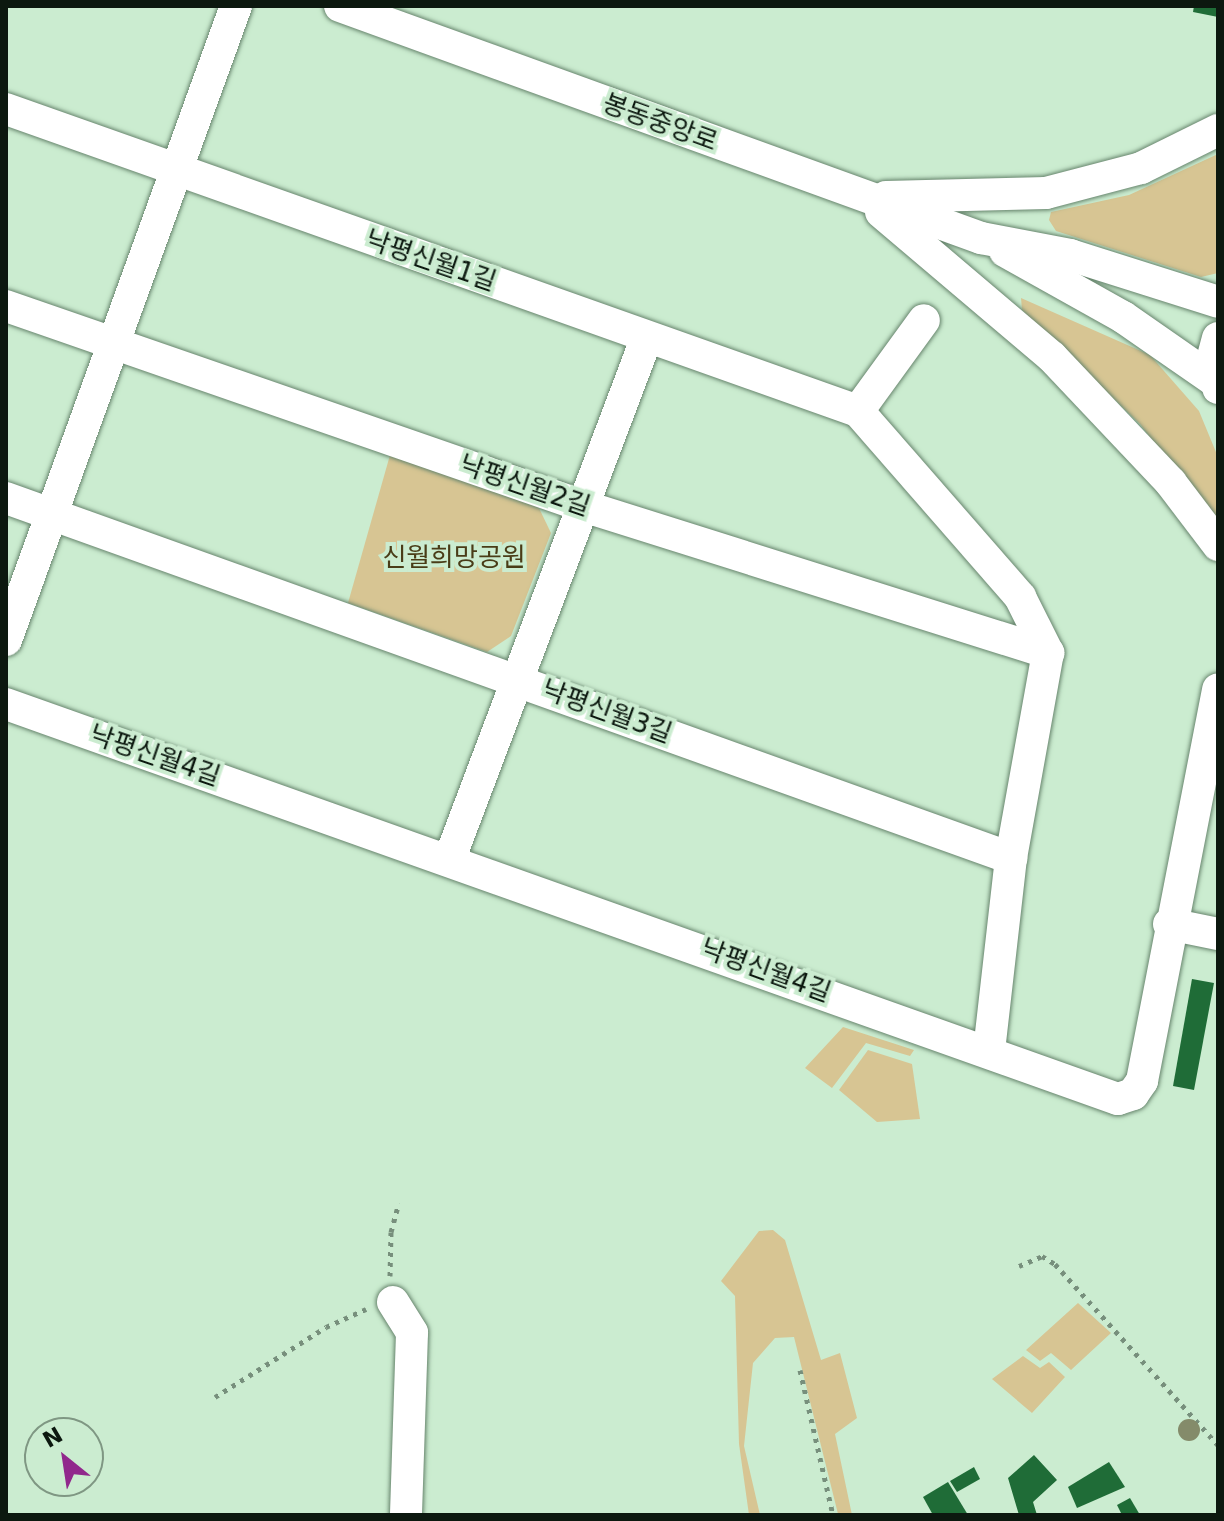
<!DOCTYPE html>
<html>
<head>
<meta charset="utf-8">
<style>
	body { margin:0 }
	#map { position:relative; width:1224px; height:1521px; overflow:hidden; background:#cbecd0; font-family:"DejaVu Sans","Noto Sans KR",sans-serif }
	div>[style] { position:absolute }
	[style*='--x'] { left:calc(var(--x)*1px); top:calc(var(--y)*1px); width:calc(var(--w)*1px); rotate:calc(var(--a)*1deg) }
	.green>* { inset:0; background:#d7c593 }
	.building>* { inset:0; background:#1f6c37 }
	.path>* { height:5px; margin-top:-2.5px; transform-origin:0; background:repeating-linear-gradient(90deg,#778f7c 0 4px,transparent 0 10px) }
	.roads { filter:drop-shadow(0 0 2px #67856d) drop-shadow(0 0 2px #67856d) }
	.minor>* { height:32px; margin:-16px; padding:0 16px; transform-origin:16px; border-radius:16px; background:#fff }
	.trees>* { width:22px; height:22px; margin:-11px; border-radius:50%; background:#848b6a }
	span { translate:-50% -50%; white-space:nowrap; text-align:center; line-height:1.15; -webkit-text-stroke:8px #cbecd0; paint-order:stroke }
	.street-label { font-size:26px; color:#0c180f }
	.park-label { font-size:26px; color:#493c17 }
	.frame { position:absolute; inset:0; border:8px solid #0c180f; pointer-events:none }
	.north { position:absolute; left:24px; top:1417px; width:80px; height:80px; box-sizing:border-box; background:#cbecd0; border:2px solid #7f9783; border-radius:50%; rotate:330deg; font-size:22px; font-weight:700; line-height:32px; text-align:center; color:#0c180f }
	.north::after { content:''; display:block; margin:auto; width:28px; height:36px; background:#91288c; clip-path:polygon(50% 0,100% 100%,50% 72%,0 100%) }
</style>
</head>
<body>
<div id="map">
	<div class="green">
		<div style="clip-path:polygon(1218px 154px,1218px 273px,1201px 277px,1056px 231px,1049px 220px,1051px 212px,1129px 195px)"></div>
		<div style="clip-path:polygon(1021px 298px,1150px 355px,1199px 411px,1218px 457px,1216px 523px,1140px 424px,1022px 310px)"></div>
		<div style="clip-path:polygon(390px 455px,538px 506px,551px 533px,511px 636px,487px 652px,348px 603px)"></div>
		<div style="clip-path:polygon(843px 1027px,914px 1050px,910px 1056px,866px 1043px,832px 1088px,805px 1068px)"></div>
		<div style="clip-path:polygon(868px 1050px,912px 1064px,920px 1119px,877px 1122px,839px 1090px)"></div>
		<div style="clip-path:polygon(773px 1230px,785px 1240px,821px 1360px,840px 1353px,857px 1418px,835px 1434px,852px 1515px,838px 1514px,794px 1337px,775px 1338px,753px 1363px,744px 1446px,760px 1515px,749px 1515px,739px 1444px,735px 1296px,721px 1281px,759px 1231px)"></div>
		<div style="clip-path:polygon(1078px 1303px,1111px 1333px,1071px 1370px,1051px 1353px,1040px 1361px,1026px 1350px)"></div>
		<div style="clip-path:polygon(1023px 1356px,1040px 1368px,1049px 1362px,1065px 1377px,1032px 1413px,992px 1379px)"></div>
	</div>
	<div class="building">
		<div style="clip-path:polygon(1194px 6px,1218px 6px,1218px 17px,1193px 12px)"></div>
		<div style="clip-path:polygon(1192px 979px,1214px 983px,1194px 1090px,1173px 1086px)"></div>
		<div style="clip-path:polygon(1034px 1455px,1057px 1480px,1033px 1502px,1037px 1515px,1019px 1515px,1008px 1478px)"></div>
		<div style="clip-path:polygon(1109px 1462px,1125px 1487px,1077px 1508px,1068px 1487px)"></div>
		<div style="clip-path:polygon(974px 1467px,980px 1479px,957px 1492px,950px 1481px)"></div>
		<div style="clip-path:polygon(948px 1482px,968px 1515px,933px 1515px,923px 1497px)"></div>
		<div style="clip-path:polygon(1130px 1498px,1140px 1515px,1122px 1515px,1117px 1505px)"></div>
	</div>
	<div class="path">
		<div style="--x:1019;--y:1266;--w:25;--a:-23"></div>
		<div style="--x:1042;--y:1256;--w:15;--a:32"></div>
		<div style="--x:1055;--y:1264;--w:244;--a:48"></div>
		<div style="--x:390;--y:1276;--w:44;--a:-88.7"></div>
		<div style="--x:391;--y:1232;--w:30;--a:-75"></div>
		<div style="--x:800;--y:1370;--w:149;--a:77.2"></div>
		<div style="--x:215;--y:1397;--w:131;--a:-32.2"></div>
		<div style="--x:326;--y:1327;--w:44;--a:-24.2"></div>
	</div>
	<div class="roads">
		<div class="minor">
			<div style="--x:340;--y:6;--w:682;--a:19.9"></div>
			<div style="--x:981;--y:238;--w:91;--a:10.8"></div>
			<div style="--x:1070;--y:255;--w:155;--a:17.6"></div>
			<div style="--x:6;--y:109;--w:904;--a:19.52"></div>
			<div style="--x:858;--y:411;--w:247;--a:48.9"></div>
			<div style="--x:1020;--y:597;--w:63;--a:63.4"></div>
			<div style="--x:886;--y:197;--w:160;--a:-1.4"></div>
			<div style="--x:1046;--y:193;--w:98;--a:-14.7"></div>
			<div style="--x:1141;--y:168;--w:86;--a:-26.3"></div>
			<div style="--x:881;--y:212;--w:224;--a:40.3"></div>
			<div style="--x:1052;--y:357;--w:173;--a:46.6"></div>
			<div style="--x:1171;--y:483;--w:78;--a:52.8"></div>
			<div style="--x:1005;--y:251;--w:135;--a:29.2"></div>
			<div style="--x:1123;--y:317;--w:112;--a:34.8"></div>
			<div style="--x:6;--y:306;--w:611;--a:19.12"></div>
			<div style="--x:583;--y:506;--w:488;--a:17.5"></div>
			<div style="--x:1218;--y:338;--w:24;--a:105"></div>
			<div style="--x:1212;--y:361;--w:28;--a:77"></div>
			<div style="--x:858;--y:411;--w:112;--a:-54"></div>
			<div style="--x:6;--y:498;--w:1068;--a:19.71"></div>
			<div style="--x:1011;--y:858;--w:208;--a:-79.8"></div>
			<div style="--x:6;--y:640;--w:674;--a:-70.06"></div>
			<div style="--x:6;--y:704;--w:1180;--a:19.56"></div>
			<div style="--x:1118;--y:1099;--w:16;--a:-18"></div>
			<div style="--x:1133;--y:1094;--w:16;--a:-55"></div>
			<div style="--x:1142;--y:1081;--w:399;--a:-79"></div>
			<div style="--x:450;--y:858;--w:557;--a:-69.29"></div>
			<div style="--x:1169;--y:924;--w:50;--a:11.5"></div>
			<div style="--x:989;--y:1051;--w:194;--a:-83.5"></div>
			<div style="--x:393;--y:1302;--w:36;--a:58"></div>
			<div style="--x:412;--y:1333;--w:182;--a:91.9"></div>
		</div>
	</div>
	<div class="trees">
		<div style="left:1189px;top:1430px"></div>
	</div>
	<div class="street-label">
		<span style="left:660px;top:123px;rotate:20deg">봉동중앙로</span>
		<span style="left:431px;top:261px;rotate:19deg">낙평신월1길</span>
		<span style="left:525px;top:486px;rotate:19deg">낙평신월2길</span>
		<span style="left:607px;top:712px;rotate:20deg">낙평신월3길</span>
		<span style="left:155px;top:756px;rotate:19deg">낙평신월4길</span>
		<span style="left:766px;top:971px;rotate:20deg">낙평신월4길</span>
	</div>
	<div class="park-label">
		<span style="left:454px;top:558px">신월희망공원</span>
	</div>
	<div class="frame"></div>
	<div class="north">N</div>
</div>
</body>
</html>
